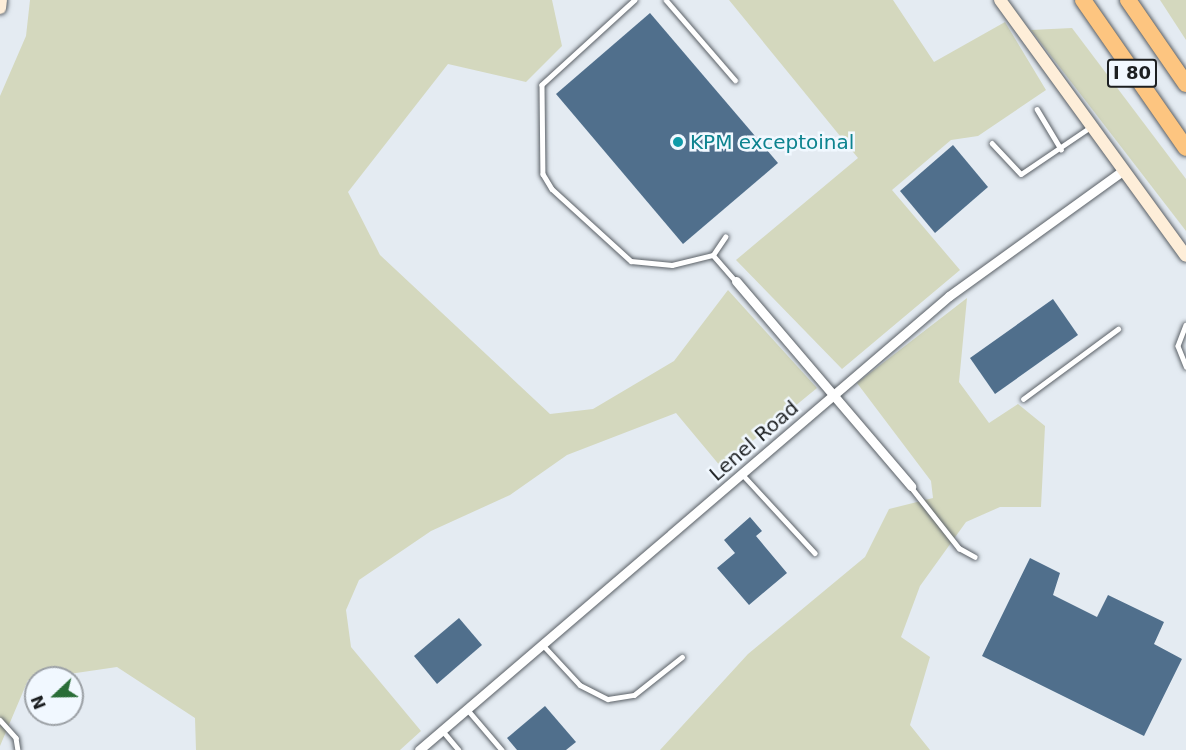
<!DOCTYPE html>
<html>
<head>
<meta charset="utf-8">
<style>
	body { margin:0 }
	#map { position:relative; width:1186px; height:750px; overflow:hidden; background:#e4ebf2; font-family:"DejaVu Sans",sans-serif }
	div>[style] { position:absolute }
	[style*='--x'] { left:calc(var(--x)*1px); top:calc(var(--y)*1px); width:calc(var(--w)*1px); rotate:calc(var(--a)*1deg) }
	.green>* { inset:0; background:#d4d8be }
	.building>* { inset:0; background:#506f8c }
	.roads { filter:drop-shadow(0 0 2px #5a6066) drop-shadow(0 0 2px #5a6066) }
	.service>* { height:4.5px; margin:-2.25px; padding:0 2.25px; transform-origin:2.25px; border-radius:2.25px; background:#fff }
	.minor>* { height:9px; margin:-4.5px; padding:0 4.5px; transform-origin:4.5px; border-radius:4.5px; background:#fff }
	.secondary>* { height:12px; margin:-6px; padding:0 6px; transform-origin:6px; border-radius:6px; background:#feeed9 }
	.motorway>* { height:16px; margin:-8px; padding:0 8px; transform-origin:8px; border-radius:8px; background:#fdc580 }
	.dots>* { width:16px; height:16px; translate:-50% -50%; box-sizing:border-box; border:3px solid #f1f8ff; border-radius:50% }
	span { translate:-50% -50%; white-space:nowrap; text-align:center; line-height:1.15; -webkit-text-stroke:5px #f1f8ff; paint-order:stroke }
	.shield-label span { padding:2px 4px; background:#f1f8ff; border:2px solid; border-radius:4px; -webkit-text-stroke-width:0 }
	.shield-label { font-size:18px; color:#1c1f21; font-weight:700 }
	.culture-label { font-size:20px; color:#0d838f }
	.left { translate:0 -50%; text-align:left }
	.street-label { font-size:20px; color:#1c1f21 }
	.north { position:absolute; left:24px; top:666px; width:60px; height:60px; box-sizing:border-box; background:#f1f8ff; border:2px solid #9ca1a6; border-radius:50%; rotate:248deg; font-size:16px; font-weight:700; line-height:24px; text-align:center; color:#1c1f21 }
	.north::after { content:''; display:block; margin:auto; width:21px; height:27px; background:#296d37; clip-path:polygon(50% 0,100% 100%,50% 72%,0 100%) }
</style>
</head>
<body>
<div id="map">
	<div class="green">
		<div style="clip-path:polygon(30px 0,552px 0,562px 46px,526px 82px,448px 64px,348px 192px,380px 255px,550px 414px,593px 409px,674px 361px,728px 290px,817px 388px,721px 467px,676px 413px,567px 455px,510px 495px,431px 531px,359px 580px,346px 610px,351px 647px,421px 731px,400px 750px,196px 750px,195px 718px,117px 667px,28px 680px,0 746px,0 96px,26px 36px)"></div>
		<div style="clip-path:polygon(729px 0,893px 0,934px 62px,1005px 22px,1046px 90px,978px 136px,951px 140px,892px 190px,960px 270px,842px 369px,736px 260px,858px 158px)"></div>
		<div style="clip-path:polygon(1160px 0,1186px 0,1186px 40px)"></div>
		<div style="clip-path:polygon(1072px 28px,1186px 179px,1186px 231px,1031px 30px)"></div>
		<div style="clip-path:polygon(967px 298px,959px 382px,989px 423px,1018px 404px,1045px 426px,1041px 507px,1000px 507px,966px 522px,920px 586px,901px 637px,930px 657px,910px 725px,930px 750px,660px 750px,748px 654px,865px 557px,889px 509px,933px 498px,931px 481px,857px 383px)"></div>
	</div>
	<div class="building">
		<div style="clip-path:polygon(650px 13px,778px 163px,683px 244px,556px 94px)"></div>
		<div style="clip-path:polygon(953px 145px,988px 187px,935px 233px,900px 191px)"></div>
		<div style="clip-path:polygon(1053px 299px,1078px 335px,995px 394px,970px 358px)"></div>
		<div style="clip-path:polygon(750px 517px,762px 531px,756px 536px,787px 573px,749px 605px,717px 568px,735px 553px,724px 540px)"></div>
		<div style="clip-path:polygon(1030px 558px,1060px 573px,1053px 595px,1097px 617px,1108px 595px,1164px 622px,1154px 644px,1182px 659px,1144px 736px,982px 656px)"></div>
		<div style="clip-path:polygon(459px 618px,482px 645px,437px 684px,414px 656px)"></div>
		<div style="clip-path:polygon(545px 706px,576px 742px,566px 750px,517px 750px,507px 738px)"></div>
	</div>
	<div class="roads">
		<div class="service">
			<div style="--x:635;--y:0;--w:126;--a:137.6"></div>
			<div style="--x:542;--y:85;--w:89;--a:89.4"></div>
			<div style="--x:543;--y:174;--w:17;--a:59"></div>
			<div style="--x:552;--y:189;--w:107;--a:42.3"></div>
			<div style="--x:631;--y:261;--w:41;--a:5.6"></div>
			<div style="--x:672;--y:265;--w:42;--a:-13.7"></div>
			<div style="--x:713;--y:255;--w:35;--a:49"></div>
			<div style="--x:666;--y:0;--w:106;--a:49.2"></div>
			<div style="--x:1037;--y:109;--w:47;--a:59"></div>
			<div style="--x:992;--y:143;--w:42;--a:46.9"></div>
			<div style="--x:1021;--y:174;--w:82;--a:-34.1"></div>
			<div style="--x:713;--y:255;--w:22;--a:-56"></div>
			<div style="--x:1186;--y:325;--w:22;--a:111"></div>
			<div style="--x:1178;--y:346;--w:22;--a:68"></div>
			<div style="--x:1023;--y:399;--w:118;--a:-36.4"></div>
			<div style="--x:743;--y:475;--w:106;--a:47.3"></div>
			<div style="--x:911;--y:487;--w:78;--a:51.8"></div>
			<div style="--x:959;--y:548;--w:18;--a:29"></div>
			<div style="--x:543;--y:645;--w:54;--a:47.2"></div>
			<div style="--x:580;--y:685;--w:31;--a:27"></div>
			<div style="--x:608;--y:699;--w:26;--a:-9"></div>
			<div style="--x:634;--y:695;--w:61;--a:-38.4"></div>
			<div style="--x:467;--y:709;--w:54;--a:49.5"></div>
			<div style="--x:0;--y:720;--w:24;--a:48"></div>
			<div style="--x:16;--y:738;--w:12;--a:81"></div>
			<div style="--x:442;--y:730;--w:26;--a:50"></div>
		</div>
		<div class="minor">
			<div style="--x:736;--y:281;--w:270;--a:49.5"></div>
			<div style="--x:419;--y:750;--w:698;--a:-40.58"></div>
			<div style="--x:949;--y:296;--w:212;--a:-35.8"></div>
		</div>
		<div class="secondary">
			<div style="--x:1000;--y:0;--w:316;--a:54"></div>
			<div style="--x:0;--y:8;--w:8;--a:-83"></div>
		</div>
		<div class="motorway">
			<div style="--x:1083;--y:0;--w:180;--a:55.2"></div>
			<div style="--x:1128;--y:0;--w:102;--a:55.4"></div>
		</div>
	</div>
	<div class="dots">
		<div style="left:678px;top:142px;background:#0f9aa8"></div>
	</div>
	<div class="shield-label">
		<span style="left:1132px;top:73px">I 80</span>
	</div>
	<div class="culture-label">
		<span class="left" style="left:690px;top:142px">KPM exceptoinal</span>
	</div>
	<div class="street-label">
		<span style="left:754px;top:441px;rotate:-41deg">Lenel Road</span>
	</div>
	<div class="north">N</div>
</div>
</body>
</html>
